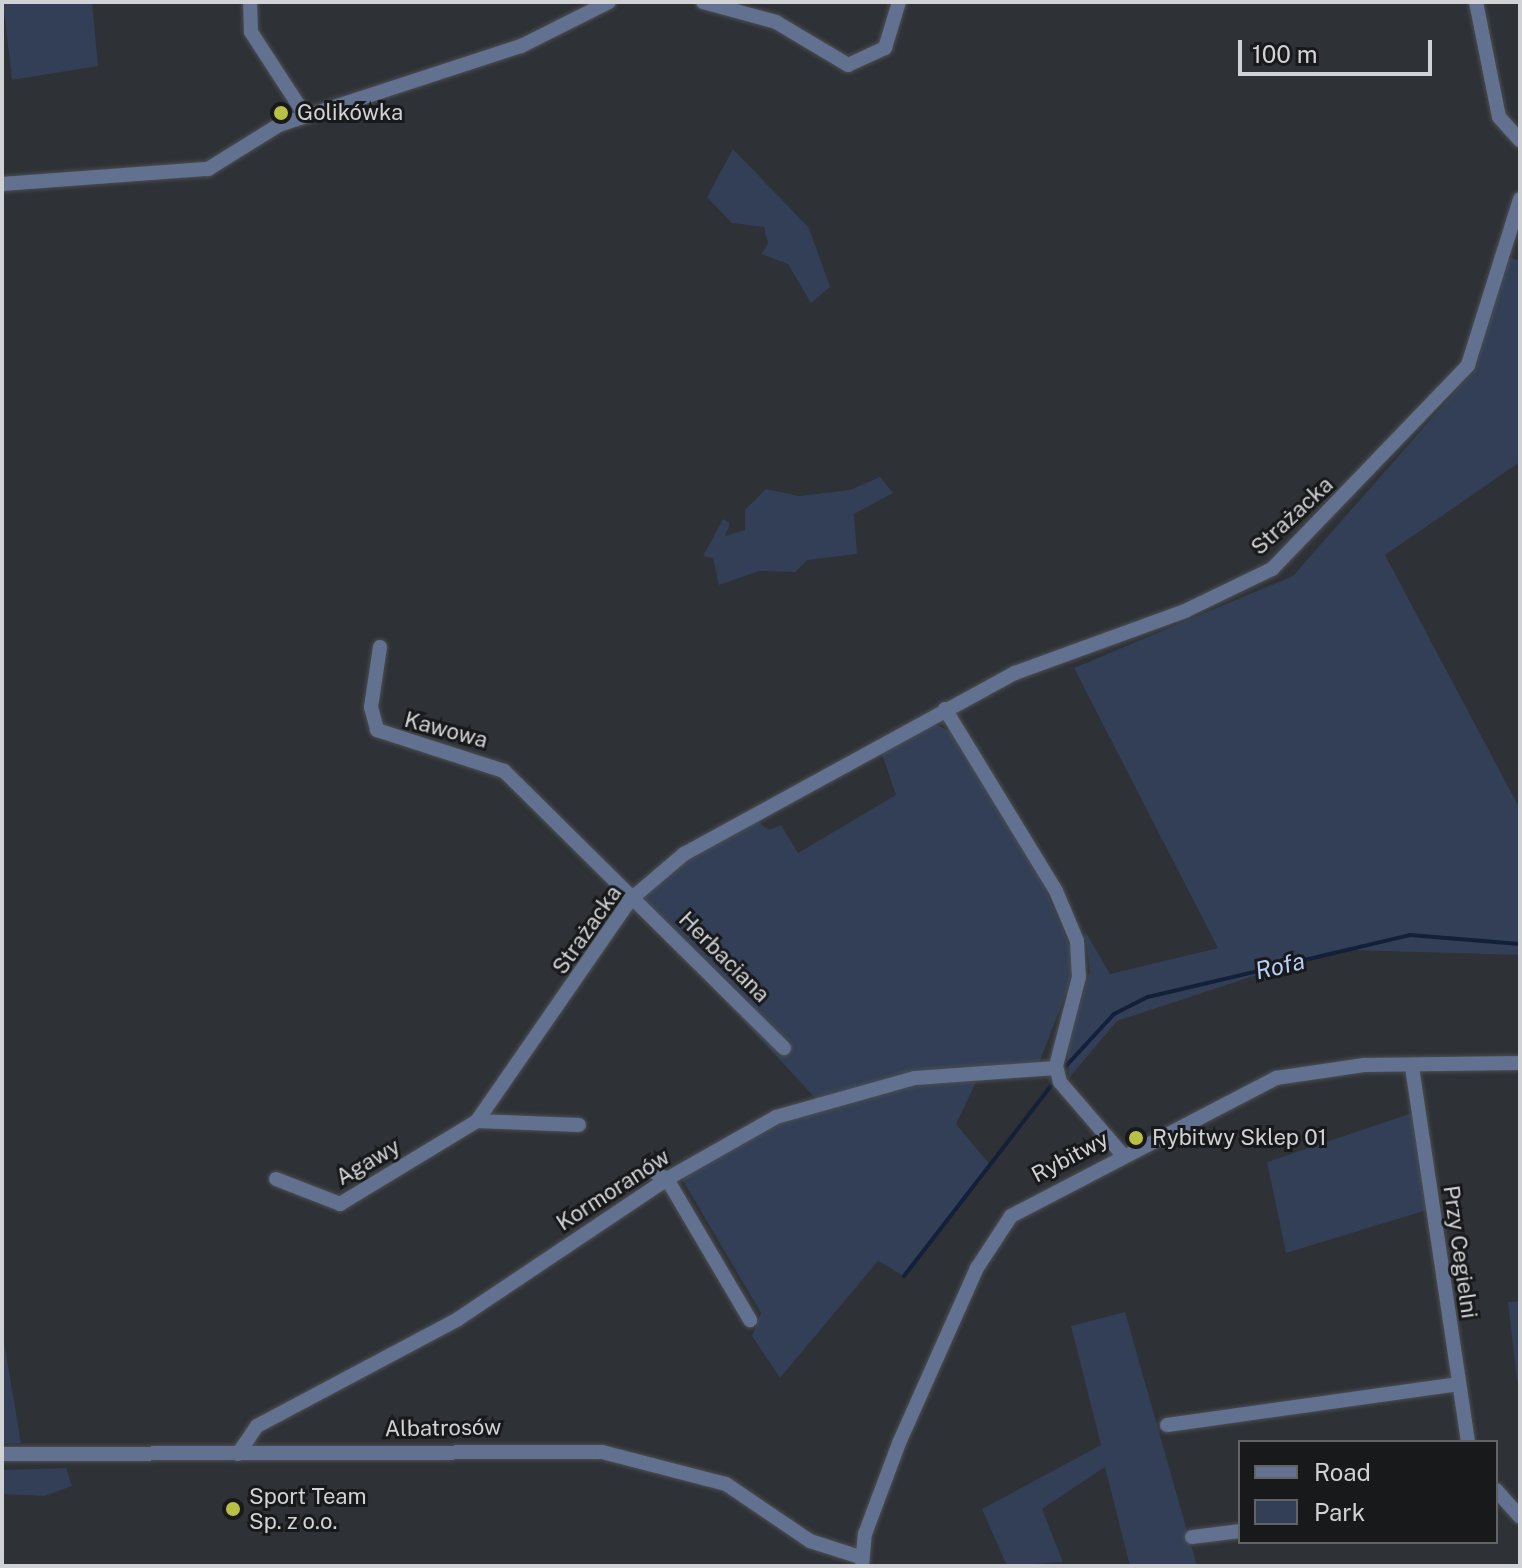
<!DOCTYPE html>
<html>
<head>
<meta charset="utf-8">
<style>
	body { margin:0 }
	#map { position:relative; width:1522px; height:1568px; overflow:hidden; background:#2e3135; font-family:"Public Sans",sans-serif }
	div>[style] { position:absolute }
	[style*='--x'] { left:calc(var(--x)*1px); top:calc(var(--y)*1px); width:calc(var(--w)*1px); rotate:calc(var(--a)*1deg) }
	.green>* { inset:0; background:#323f56 }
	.stream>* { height:4px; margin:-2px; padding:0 2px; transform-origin:2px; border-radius:2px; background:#13203a }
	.roads { filter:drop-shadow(0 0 2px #4b4e52) drop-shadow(0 0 2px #4b4e52) }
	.minor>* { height:14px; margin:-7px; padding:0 7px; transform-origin:7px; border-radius:7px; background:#61718f }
	.dots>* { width:22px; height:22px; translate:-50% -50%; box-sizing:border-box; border:4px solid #18191b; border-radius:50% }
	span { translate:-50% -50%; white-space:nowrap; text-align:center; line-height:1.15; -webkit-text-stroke:6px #18191b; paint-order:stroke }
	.poi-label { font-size:22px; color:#d1d2d5 }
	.left { translate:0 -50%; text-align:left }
	.street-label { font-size:22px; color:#d1d2d5 }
	.water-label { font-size:24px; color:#b5cdf8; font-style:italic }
	.frame { position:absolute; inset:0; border:4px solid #d1d2d5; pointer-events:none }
	.legend { position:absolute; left:1238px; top:1440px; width:260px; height:104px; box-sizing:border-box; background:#18191b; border:2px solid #626365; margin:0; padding:10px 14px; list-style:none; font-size:24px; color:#d1d2d5 }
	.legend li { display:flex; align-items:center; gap:16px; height:40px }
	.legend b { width:40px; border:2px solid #626365 }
	.scale { position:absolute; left:1238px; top:40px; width:194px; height:36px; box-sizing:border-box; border:4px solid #d1d2d5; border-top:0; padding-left:10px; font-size:24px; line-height:28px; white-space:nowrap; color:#d1d2d5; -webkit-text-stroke:6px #18191b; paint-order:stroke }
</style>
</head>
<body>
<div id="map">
	<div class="green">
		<div style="clip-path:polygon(3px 2px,92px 2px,98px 66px,12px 80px)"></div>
		<div style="clip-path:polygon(733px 149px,809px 228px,830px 287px,811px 303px,788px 264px,761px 254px,768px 244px,764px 227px,732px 223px,707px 197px)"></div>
		<div style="clip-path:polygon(1509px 257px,1520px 261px,1520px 462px,1385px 555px,1520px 809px,1520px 955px,1351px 950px,1293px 963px,1117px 1021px,1069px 1078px,1067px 1044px,1090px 972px,1085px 931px,1110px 974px,1218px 948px,1074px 668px,1293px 576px,1475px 369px)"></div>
		<div style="clip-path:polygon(880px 477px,893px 493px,854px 514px,857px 554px,807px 560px,795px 572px,759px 571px,719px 585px,713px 558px,703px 556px,723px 519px,730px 523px,725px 536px,745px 530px,745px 510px,766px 489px,799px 496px,850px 490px)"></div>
		<div style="clip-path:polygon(934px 724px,952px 732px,1043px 884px,1073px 954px,1070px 983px,1039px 1063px,937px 1073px,817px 1100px,635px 903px,706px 846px,757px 821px,769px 830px,781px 825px,798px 853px,896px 795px,882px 754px)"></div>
		<div style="clip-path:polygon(918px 1081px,976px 1082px,956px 1124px,990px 1165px,904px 1276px,878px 1261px,780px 1378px,752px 1336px,761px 1313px,682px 1179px,780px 1119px)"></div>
		<div style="clip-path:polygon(1415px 1112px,1427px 1210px,1286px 1253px,1267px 1162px)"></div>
		<div style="clip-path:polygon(1520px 1301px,1520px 1406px,1508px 1302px)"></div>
		<div style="clip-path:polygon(1125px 1312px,1197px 1566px,1130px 1566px,1105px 1467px,1042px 1509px,1063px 1562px,1007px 1566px,982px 1509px,1101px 1445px,1071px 1326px)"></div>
		<div style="clip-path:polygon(2px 1330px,21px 1443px,2px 1444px)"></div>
		<div style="clip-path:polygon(66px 1468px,72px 1486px,45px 1496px,2px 1494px,2px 1470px)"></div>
	</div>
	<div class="stream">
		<div style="--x:1066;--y:1066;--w:71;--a:-47.3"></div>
		<div style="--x:1114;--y:1014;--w:38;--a:-27"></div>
		<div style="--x:1148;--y:997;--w:269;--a:-13.3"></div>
		<div style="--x:1410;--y:935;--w:110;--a:4.7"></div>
		<div style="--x:904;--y:1276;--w:240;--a:-52.3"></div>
	</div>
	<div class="roads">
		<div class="minor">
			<div style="--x:250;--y:2;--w:30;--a:88"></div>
			<div style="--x:251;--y:32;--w:99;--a:57"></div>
			<div style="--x:703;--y:2;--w:76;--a:15.3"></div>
			<div style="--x:776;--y:22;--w:84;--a:30.8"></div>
			<div style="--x:848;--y:65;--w:41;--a:-24.7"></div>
			<div style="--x:885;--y:48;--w:48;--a:-73.1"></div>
			<div style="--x:1476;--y:2;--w:117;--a:78.7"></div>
			<div style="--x:1499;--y:117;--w:31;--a:48"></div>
			<div style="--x:2;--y:184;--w:207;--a:-4.2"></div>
			<div style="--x:208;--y:169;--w:84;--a:-31.8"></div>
			<div style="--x:279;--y:125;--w:255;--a:-18.1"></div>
			<div style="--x:521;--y:46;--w:98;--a:-26.6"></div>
			<div style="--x:380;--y:647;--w:61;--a:98.5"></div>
			<div style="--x:371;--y:707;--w:24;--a:75"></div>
			<div style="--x:377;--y:730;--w:133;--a:17.9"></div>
			<div style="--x:504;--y:771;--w:394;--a:44.7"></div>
			<div style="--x:945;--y:709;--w:213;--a:58.6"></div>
			<div style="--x:1056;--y:891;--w:54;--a:67.2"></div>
			<div style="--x:1077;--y:941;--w:36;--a:87"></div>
			<div style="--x:1079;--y:977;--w:92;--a:104.5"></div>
			<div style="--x:1056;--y:1066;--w:16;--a:76"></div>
			<div style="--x:1060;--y:1082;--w:95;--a:49.3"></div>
			<div style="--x:1412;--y:1067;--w:379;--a:81.5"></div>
			<div style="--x:477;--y:1121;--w:102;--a:2.2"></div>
			<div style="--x:657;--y:1174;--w:11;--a:27"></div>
			<div style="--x:667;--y:1179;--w:164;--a:59.5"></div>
			<div style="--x:276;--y:1179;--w:69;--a:21.3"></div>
			<div style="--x:340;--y:1204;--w:160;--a:-31.2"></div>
			<div style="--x:477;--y:1121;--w:270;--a:-55.3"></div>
			<div style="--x:631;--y:899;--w:70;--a:-40.3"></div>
			<div style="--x:684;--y:854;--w:377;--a:-28.7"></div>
			<div style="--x:1015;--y:673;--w:181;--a:-20"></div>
			<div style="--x:1185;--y:611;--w:97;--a:-25.8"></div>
			<div style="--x:1272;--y:569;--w:283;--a:-46.1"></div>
			<div style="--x:1468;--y:365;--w:174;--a:-72.6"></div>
			<div style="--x:1167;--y:1425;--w:293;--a:-8"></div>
			<div style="--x:2;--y:1454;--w:600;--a:-0.19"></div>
			<div style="--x:602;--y:1452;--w:128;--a:14.5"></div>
			<div style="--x:726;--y:1484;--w:102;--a:34.2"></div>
			<div style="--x:810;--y:1541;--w:52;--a:17.7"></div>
			<div style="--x:238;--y:1454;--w:34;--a:-56"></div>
			<div style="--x:257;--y:1426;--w:228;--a:-28"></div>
			<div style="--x:458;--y:1319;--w:252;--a:-33.8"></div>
			<div style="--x:667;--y:1179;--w:125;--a:-29.6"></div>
			<div style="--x:776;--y:1117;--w:144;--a:-15.7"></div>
			<div style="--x:915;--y:1078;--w:141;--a:-4.1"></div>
			<div style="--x:1496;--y:1490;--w:36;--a:48"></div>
			<div style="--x:1192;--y:1537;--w:48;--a:-7.1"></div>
			<div style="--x:862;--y:1566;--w:32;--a:-85"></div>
			<div style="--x:865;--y:1534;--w:97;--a:-69.5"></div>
			<div style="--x:899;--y:1443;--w:192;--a:-66"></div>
			<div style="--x:977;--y:1268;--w:62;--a:-56.8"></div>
			<div style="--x:1011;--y:1216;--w:299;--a:-27.5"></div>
			<div style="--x:1276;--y:1078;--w:89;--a:-8.4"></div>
			<div style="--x:1364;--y:1065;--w:156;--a:-0.7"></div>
		</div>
	</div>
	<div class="dots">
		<div style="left:281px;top:113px;background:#b9c046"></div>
		<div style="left:1136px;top:1138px;background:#b9c046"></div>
		<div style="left:233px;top:1509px;background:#b9c046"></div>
	</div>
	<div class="poi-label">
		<span class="left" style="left:297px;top:113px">Golikówka</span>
		<span class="left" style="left:1152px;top:1138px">Rybitwy Sklep 01</span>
		<span class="left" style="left:249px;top:1509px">Sport Team<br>Sp. z o.o.</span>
	</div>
	<div class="street-label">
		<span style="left:1292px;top:516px;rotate:-43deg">Strażacka</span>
		<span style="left:446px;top:730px;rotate:15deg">Kawowa</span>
		<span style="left:587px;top:930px;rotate:-55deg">Strażacka</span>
		<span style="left:724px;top:957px;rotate:45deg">Herbaciana</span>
		<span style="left:1070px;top:1157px;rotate:-28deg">Rybitwy</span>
		<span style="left:368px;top:1162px;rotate:-30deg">Agawy</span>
		<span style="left:613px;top:1190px;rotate:-33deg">Kormoranów</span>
		<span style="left:1460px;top:1252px;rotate:82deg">Przy Cegielni</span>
		<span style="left:443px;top:1428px;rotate:-1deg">Albatrosów</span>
	</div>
	<div class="water-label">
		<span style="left:1280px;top:966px;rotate:-13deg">Rofa</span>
	</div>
	<div class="frame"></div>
	<ul class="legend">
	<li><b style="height:10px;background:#61718f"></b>Road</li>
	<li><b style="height:22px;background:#323f56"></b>Park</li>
	</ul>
	<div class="scale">100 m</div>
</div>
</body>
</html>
